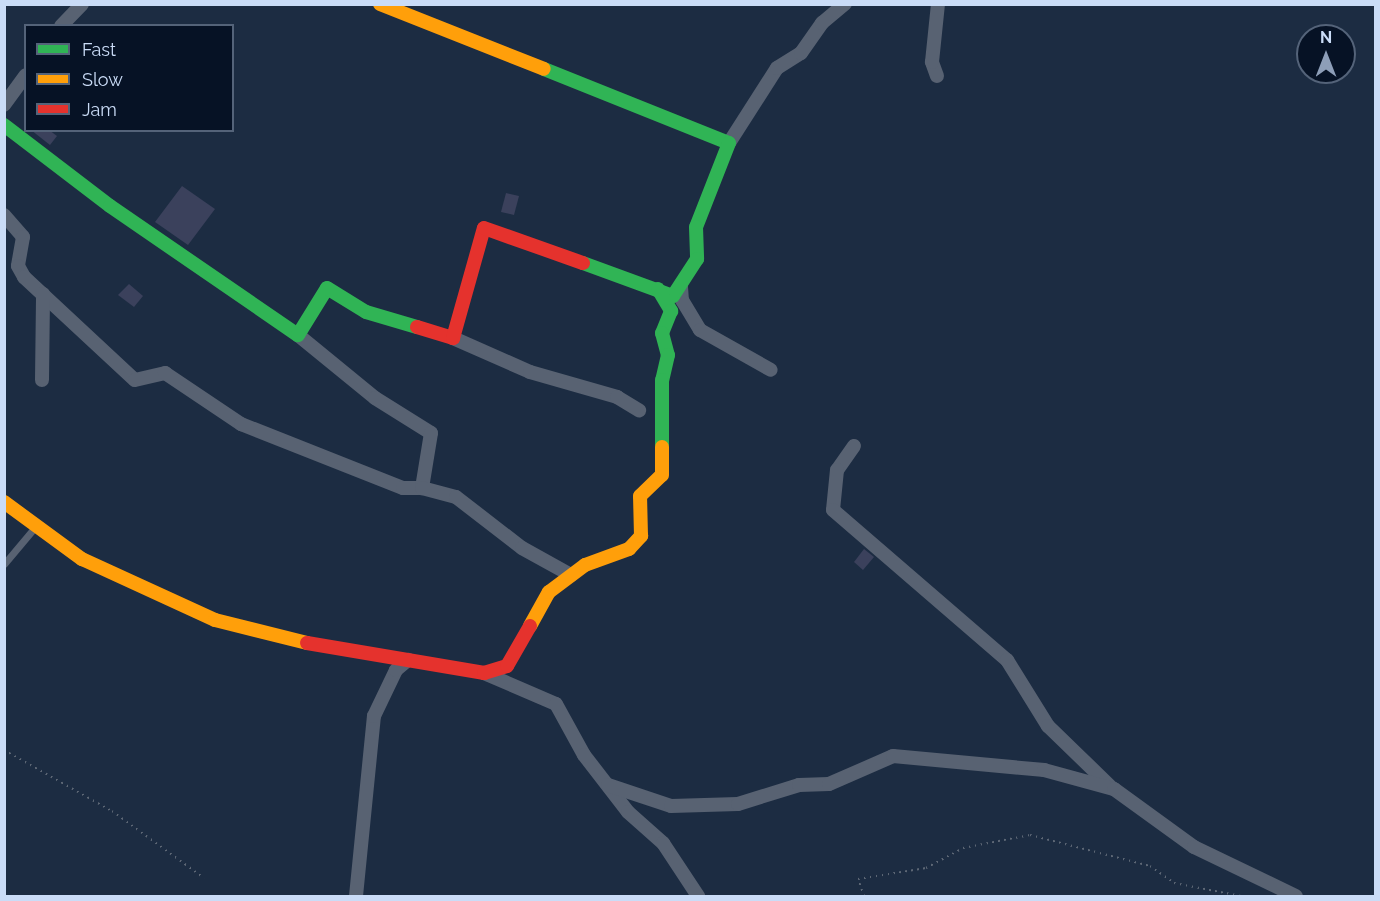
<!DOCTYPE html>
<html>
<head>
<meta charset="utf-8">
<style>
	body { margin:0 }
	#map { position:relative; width:1380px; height:901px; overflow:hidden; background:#1c2c42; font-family:Raleway,sans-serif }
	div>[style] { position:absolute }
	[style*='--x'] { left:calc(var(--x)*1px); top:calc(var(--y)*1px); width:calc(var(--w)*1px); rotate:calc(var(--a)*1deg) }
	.building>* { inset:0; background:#3b415c }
	.path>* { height:2px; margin-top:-1px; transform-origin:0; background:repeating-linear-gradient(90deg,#5d6775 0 1.5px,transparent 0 6px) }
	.lane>* { height:7px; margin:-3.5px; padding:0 3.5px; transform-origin:3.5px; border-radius:3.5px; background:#586272 }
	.street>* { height:14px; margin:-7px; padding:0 7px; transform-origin:7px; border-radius:7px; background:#586272 }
	.fast>* { height:14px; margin:-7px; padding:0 7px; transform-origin:7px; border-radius:7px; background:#30b455 }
	.slow>* { height:14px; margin:-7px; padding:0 7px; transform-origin:7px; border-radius:7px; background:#ff9f0a }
	.jam>* { height:14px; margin:-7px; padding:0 7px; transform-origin:7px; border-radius:7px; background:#e5322d }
	span { translate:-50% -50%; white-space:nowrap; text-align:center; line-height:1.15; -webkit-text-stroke:4.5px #061225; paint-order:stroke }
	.frame { position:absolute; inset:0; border:6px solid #cadcf7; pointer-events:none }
	.legend { position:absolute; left:24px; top:24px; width:210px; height:108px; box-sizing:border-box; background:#061225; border:2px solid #546379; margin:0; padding:8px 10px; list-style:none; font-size:18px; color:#cadcf7 }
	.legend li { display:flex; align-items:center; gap:12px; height:30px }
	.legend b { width:30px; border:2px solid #546379 }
	.north { position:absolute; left:1296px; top:24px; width:60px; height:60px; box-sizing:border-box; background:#061225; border:2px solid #546379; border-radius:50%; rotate:0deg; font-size:16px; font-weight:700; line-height:24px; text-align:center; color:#cadcf7 }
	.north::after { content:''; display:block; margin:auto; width:21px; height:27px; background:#8d9eb8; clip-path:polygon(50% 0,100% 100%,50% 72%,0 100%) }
</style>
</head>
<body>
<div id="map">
	<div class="building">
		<div style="clip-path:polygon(31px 130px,49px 130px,57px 136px,50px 145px)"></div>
		<div style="clip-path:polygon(182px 186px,215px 209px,188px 245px,155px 222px)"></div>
		<div style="clip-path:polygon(506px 193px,519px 196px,514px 215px,501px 212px)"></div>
		<div style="clip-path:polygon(129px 284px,143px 296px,134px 307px,118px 295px)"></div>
		<div style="clip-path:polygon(864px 549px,874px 557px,863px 570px,854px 562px)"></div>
	</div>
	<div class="path">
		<div style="--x:4;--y:750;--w:124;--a:29.5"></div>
		<div style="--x:112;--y:811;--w:114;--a:36.1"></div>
		<div style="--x:864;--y:896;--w:18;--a:-109"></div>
		<div style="--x:858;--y:879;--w:69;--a:-9.2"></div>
		<div style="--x:926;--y:868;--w:42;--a:-28.4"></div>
		<div style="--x:963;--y:848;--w:68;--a:-11"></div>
		<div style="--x:1030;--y:835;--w:124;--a:14.5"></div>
		<div style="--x:1150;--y:866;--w:29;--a:35"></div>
		<div style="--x:1174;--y:883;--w:68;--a:11"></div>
	</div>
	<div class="lane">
		<div style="--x:4;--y:564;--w:48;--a:-50"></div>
	</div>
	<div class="street">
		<div style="--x:61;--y:26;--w:30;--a:-46"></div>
		<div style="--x:937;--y:76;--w:15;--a:-110"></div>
		<div style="--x:932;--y:62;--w:58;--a:-84.1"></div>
		<div style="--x:4;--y:105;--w:37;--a:-54"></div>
		<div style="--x:729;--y:143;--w:89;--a:-57.4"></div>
		<div style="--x:777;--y:68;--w:28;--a:-32"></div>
		<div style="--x:801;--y:53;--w:37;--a:-55"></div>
		<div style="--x:822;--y:23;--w:30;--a:-40"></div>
		<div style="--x:4;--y:215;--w:29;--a:49"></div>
		<div style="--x:23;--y:237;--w:29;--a:100"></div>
		<div style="--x:18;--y:266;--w:13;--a:61"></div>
		<div style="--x:24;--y:277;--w:151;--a:42.9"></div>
		<div style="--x:135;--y:380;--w:31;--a:-13"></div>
		<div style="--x:165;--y:373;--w:92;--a:33.9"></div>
		<div style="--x:241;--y:424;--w:174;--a:21.6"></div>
		<div style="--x:403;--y:488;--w:19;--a:0"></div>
		<div style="--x:681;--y:287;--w:13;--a:86"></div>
		<div style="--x:682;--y:300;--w:35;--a:59"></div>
		<div style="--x:700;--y:330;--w:81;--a:29.4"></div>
		<div style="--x:298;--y:335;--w:99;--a:39.3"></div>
		<div style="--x:375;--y:398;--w:66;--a:32"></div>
		<div style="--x:431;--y:433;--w:56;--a:99.3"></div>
		<div style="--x:422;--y:488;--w:35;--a:15"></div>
		<div style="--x:456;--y:497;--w:83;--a:37.7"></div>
		<div style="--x:522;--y:548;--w:56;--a:28.9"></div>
		<div style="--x:453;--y:338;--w:84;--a:23.8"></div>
		<div style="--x:530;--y:372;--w:91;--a:16"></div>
		<div style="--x:617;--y:397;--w:26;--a:31"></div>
		<div style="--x:42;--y:380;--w:86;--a:-89.3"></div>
		<div style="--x:854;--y:446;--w:29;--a:125"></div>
		<div style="--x:837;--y:470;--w:40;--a:95.7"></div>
		<div style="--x:833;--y:510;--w:230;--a:40.8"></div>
		<div style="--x:1007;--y:660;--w:78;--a:58.2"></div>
		<div style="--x:1048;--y:726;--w:89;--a:44.1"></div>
		<div style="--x:484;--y:673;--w:78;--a:23.3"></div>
		<div style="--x:556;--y:704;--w:58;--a:61.2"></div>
		<div style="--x:584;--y:755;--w:72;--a:52.3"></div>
		<div style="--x:628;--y:812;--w:47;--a:41.5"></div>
		<div style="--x:663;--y:843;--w:64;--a:56.6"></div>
		<div style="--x:608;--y:785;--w:66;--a:18.4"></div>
		<div style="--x:671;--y:806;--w:67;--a:-1.7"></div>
		<div style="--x:738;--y:804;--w:64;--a:-17.3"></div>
		<div style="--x:799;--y:785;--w:30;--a:-2"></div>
		<div style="--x:829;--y:784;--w:70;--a:-23.6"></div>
		<div style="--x:893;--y:756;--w:152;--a:5.3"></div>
		<div style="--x:1044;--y:770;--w:73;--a:15.2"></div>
		<div style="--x:1114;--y:789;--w:99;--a:35.9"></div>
		<div style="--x:1194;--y:847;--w:113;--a:25.7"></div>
		<div style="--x:356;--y:896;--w:181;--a:-84.3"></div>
		<div style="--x:374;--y:716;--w:51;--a:-64.4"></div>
		<div style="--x:396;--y:670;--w:16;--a:-40"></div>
	</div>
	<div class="fast">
		<div style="--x:544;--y:69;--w:199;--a:21.8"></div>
		<div style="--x:729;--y:143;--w:90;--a:111.4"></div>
		<div style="--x:696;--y:227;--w:32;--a:88"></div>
		<div style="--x:697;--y:259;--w:44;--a:123"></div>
		<div style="--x:673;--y:296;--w:96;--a:-159.9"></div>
		<div style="--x:4;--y:125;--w:133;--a:37.4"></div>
		<div style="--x:110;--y:206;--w:228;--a:34.5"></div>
		<div style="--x:298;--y:335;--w:55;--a:-58.3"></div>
		<div style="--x:327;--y:288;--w:46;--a:31.6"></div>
		<div style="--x:366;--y:312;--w:53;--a:16.4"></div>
		<div style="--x:658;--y:289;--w:26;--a:59"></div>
		<div style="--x:671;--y:311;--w:24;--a:112"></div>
		<div style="--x:662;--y:333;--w:23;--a:75"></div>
		<div style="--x:668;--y:355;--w:26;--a:103"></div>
		<div style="--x:662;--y:380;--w:67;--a:90"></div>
	</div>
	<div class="slow">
		<div style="--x:380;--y:4;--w:176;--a:21.6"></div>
		<div style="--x:4;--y:502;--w:97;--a:36.2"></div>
		<div style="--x:82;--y:559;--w:146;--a:24.6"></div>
		<div style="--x:215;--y:620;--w:95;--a:14"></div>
		<div style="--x:530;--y:626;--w:39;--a:-61"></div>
		<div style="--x:549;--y:592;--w:45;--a:-36.9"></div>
		<div style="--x:585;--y:565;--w:47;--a:-20"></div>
		<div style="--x:629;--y:549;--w:18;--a:-47"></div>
		<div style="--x:641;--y:536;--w:40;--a:-91.4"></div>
		<div style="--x:640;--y:496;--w:30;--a:-44"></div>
		<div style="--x:662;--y:475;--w:28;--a:-90"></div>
	</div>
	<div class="jam">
		<div style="--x:417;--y:327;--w:38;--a:17"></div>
		<div style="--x:453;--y:338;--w:114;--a:-74.3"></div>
		<div style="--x:484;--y:228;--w:105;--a:19.5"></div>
		<div style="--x:307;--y:643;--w:180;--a:9.6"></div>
		<div style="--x:484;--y:673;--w:24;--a:-17"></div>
		<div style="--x:507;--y:666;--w:46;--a:-60.1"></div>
	</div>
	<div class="frame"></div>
	<ul class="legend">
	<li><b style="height:8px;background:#30b455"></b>Fast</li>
	<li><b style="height:8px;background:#ff9f0a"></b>Slow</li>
	<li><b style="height:8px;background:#e5322d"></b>Jam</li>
	</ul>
	<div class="north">N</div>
</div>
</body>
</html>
